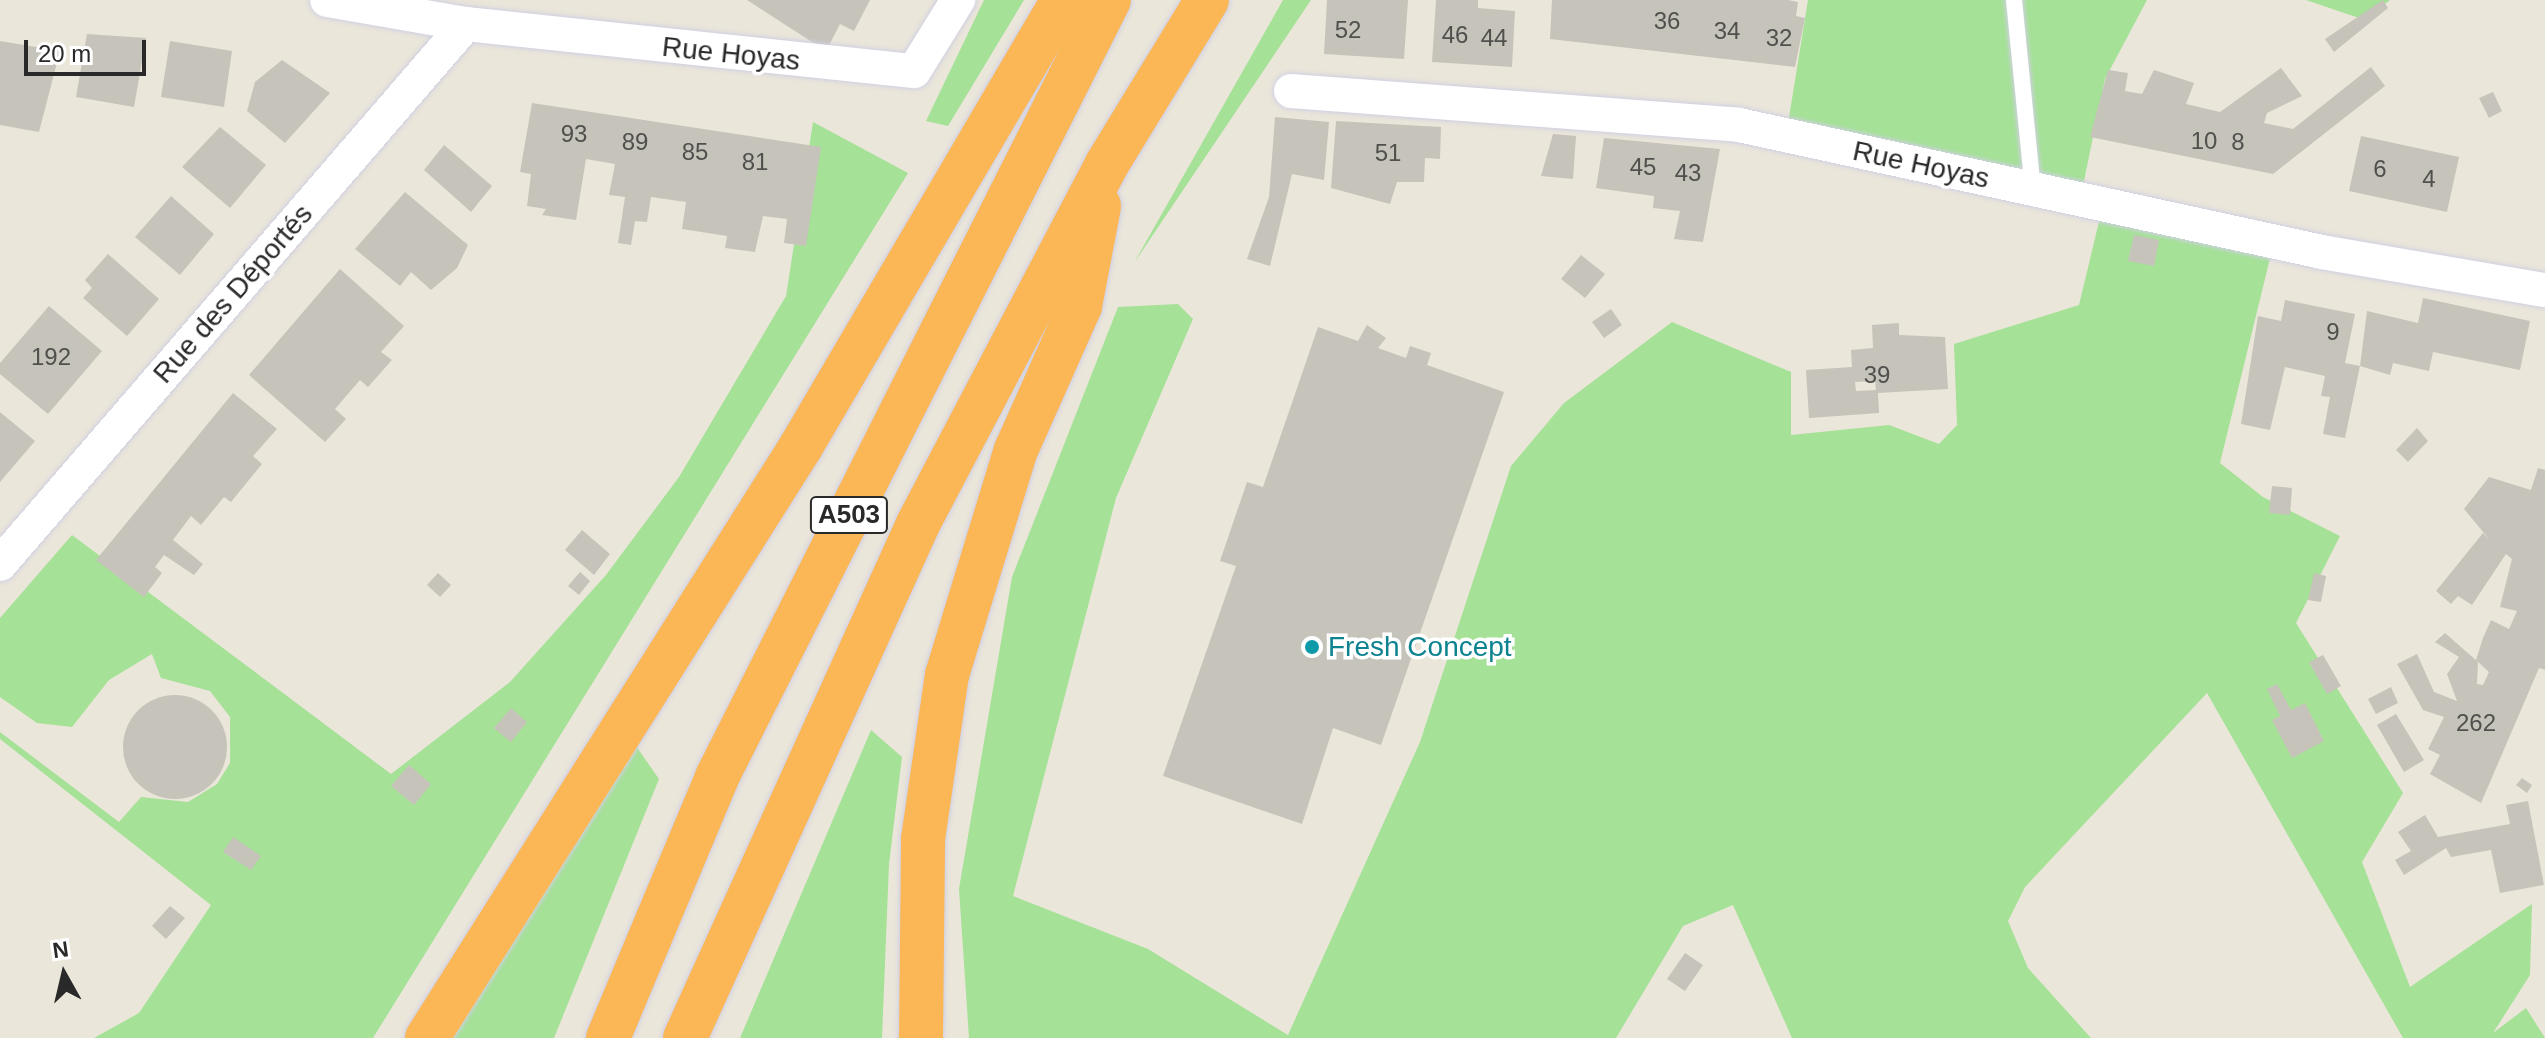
<!DOCTYPE html>
<html>
<head>
<meta charset="utf-8">
<style>
	body { margin:0 }
	#map { position:relative; width:2545px; height:1038px; overflow:hidden; background:#ebe6da; font-family:Helvetica,sans-serif }
	div>[style] { position:absolute }
	[style*='--x'] { left:calc(var(--x)*1px); top:calc(var(--y)*1px); width:calc(var(--w)*1px); rotate:calc(var(--a)*1deg) }
	.green>* { inset:0; background:#a5e197 }
	.building>* { inset:0; background:#c6c3ba }
	.round { border-radius:50% }
	.roads { filter:drop-shadow(0 0 2px #d0d0e2) drop-shadow(0 0 2px #d0d0e2) }
	.lane>* { height:16px; margin:-8px; padding:0 8px; transform-origin:8px; border-radius:8px; background:#fff }
	.street>* { height:34px; margin:-17px; padding:0 17px; transform-origin:17px; border-radius:17px; background:#fff }
	.highway>* { height:44px; margin:-22px; padding:0 22px; transform-origin:22px; border-radius:22px; background:#fbb655 }
	.dots>* { width:22px; height:22px; translate:-50% -50%; box-sizing:border-box; border:4px solid #fff; border-radius:50% }
	span { translate:-50% -50%; white-space:nowrap; text-align:center; line-height:1.15; -webkit-text-stroke:7px #fff; paint-order:stroke }
	.number-label { font-size:24px; color:#50504d }
	.number-label span { -webkit-text-stroke-width:0 }
	.shield-label span { padding:2px 6px; background:#fff; border:2px solid; border-radius:6px; -webkit-text-stroke-width:0 }
	.shield-label { font-size:26px; color:#292929; font-weight:700 }
	.street-label { font-size:28px; color:#292929 }
	.culture-label { font-size:28px; color:#0d838f }
	.left { translate:0 -50%; text-align:left }
	.north { position:absolute; left:24px; top:934px; width:80px; height:80px; -webkit-text-stroke:6px #fff; paint-order:stroke; rotate:352deg; font-size:22px; font-weight:700; line-height:32px; text-align:center; color:#292929 }
	.north::after { content:''; display:block; margin:auto; width:28px; height:36px; background:#292929; clip-path:polygon(50% 0,100% 100%,50% 72%,0 100%) }
	.scale { position:absolute; left:24px; top:40px; width:122px; height:36px; box-sizing:border-box; border:4px solid #292929; border-top:0; padding-left:10px; font-size:24px; line-height:28px; white-space:nowrap; color:#292929; -webkit-text-stroke:6px #fff; paint-order:stroke }
</style>
</head>
<body>
<div id="map">
	<div class="green">
		<div style="clip-path:polygon(984px 0,1024px 0,948px 126px,926px 121px)"></div>
		<div style="clip-path:polygon(1283px 0,1311px 0,1134px 263px)"></div>
		<div style="clip-path:polygon(1808px 0,2147px 0,2105px 79px,2080px 200px,1786px 136px)"></div>
		<div style="clip-path:polygon(2306px 0,2390px 0,2365px 20px)"></div>
		<div style="clip-path:polygon(813px 122px,908px 173px,373px 1038px,94px 1038px,139px 1013px,211px 905px,0 739px,0 732px,119px 822px,141px 797px,188px 802px,217px 784px,230px 763px,230px 717px,210px 691px,161px 678px,152px 654px,109px 680px,72px 727px,37px 723px,0 697px,0 618px,72px 535px,391px 774px,510px 682px,606px 575px,679px 477px,786px 296px)"></div>
		<div style="clip-path:polygon(2103px 205px,2274px 242px,2220px 463px,2263px 497px,2340px 536px,2296px 623px,2403px 793px,2362px 862px,2410px 987px,2532px 904px,2530px 975px,2493px 1033px,2526px 1008px,2545px 1038px,2403px 1038px,2207px 693px,2025px 887px,2008px 921px,2028px 968px,2091px 1038px,1792px 1038px,1733px 905px,1683px 926px,1616px 1038px,969px 1038px,959px 889px,1012px 577px,1118px 307px,1178px 304px,1193px 319px,1116px 498px,1013px 896px,1148px 949px,1288px 1035px,1420px 742px,1511px 466px,1564px 403px,1672px 322px,1791px 372px,1791px 435px,1889px 425px,1939px 444px,1957px 425px,1954px 344px,2079px 305px)"></div>
		<div style="clip-path:polygon(871px 730px,902px 757px,889px 864px,882px 1038px,740px 1038px)"></div>
		<div style="clip-path:polygon(634px 743px,659px 779px,554px 1038px,450px 1038px)"></div>
	</div>
	<div class="building">
		<div style="clip-path:polygon(747px 0,870px 0,854px 31px,840px 24px,826px 51px)"></div>
		<div style="clip-path:polygon(1327px 0,1408px 0,1404px 59px,1324px 54px)"></div>
		<div style="clip-path:polygon(1436px 0,1478px 0,1478px 8px,1515px 11px,1512px 67px,1432px 62px)"></div>
		<div style="clip-path:polygon(1552px 0,1788px 0,1798px 2px,1796px 16px,1805px 18px,1795px 67px,1550px 39px)"></div>
		<div style="clip-path:polygon(2383px 0,2388px 8px,2334px 52px,2325px 39px)"></div>
		<div style="clip-path:polygon(87px 34px,146px 38px,134px 107px,76px 97px)"></div>
		<div style="clip-path:polygon(0 41px,60px 51px,39px 132px,0 125px)"></div>
		<div style="clip-path:polygon(170px 41px,232px 51px,224px 107px,161px 97px)"></div>
		<div style="clip-path:polygon(282px 60px,330px 93px,285px 143px,247px 111px,255px 82px)"></div>
		<div style="clip-path:polygon(2371px 67px,2385px 86px,2273px 174px,2090px 137px,2108px 70px,2128px 73px,2125px 91px,2142px 94px,2154px 70px,2194px 83px,2186px 104px,2220px 112px,2281px 68px,2302px 96px,2267px 113px,2264px 123px,2293px 129px)"></div>
		<div style="clip-path:polygon(2493px 92px,2502px 111px,2489px 118px,2479px 98px)"></div>
		<div style="clip-path:polygon(532px 103px,821px 147px,806px 246px,784px 243px,787px 219px,763px 216px,755px 252px,725px 248px,727px 236px,682px 229px,686px 202px,651px 197px,647px 222px,635px 221px,631px 245px,618px 243px,625px 197px,609px 195px,615px 164px,586px 159px,576px 220px,542px 215px,546px 209px,527px 206px,531px 174px,520px 172px)"></div>
		<div style="clip-path:polygon(1275px 117px,1329px 122px,1324px 180px,1292px 174px,1270px 266px,1247px 259px,1269px 197px)"></div>
		<div style="clip-path:polygon(1336px 121px,1441px 127px,1440px 159px,1425px 158px,1424px 182px,1397px 182px,1390px 204px,1331px 188px)"></div>
		<div style="clip-path:polygon(220px 127px,266px 165px,230px 208px,182px 167px)"></div>
		<div style="clip-path:polygon(1553px 134px,1576px 136px,1573px 179px,1541px 176px)"></div>
		<div style="clip-path:polygon(2361px 136px,2459px 157px,2447px 212px,2349px 191px)"></div>
		<div style="clip-path:polygon(1604px 138px,1720px 149px,1703px 242px,1674px 239px,1680px 211px,1653px 208px,1654px 196px,1596px 188px)"></div>
		<div style="clip-path:polygon(444px 145px,492px 186px,471px 212px,424px 170px)"></div>
		<div style="clip-path:polygon(405px 192px,468px 245px,457px 268px,431px 290px,411px 272px,400px 286px,355px 249px)"></div>
		<div style="clip-path:polygon(171px 196px,214px 234px,180px 275px,135px 237px)"></div>
		<div style="clip-path:polygon(2134px 235px,2159px 240px,2154px 266px,2128px 261px)"></div>
		<div style="clip-path:polygon(108px 254px,159px 299px,127px 336px,83px 298px,92px 288px,85px 280px)"></div>
		<div style="clip-path:polygon(1581px 255px,1605px 274px,1585px 298px,1561px 279px)"></div>
		<div style="clip-path:polygon(340px 269px,404px 326px,381px 352px,392px 360px,368px 387px,360px 380px,335px 409px,346px 419px,325px 442px,249px 375px)"></div>
		<div style="clip-path:polygon(2423px 298px,2530px 321px,2520px 370px,2433px 352px,2429px 371px,2393px 363px,2390px 375px,2360px 366px,2345px 438px,2323px 434px,2330px 397px,2321px 396px,2325px 376px,2285px 367px,2270px 430px,2241px 424px,2258px 316px,2281px 321px,2285px 300px,2355px 314px,2345px 363px,2360px 366px,2367px 311px,2418px 323px)"></div>
		<div style="clip-path:polygon(49px 306px,102px 351px,48px 414px,0 374px,0 363px)"></div>
		<div style="clip-path:polygon(1611px 309px,1622px 325px,1604px 338px,1592px 322px)"></div>
		<div style="clip-path:polygon(evenodd,1899px 323px,1899px 335px,1945px 337px,1948px 389px,1878px 393px,1879px 413px,1809px 418px,1806px 370px,1852px 367px,1851px 350px,1873px 348px,1872px 325px,1899px 323px,1875px 381px,1876px 390px,1856px 391px,1855px 382px,1875px 381px)"></div>
		<div style="clip-path:polygon(1367px 325px,1386px 338px,1378px 348px,1406px 358px,1410px 346px,1431px 353px,1427px 365px,1504px 392px,1381px 745px,1333px 728px,1302px 824px,1163px 776px,1236px 566px,1220px 561px,1247px 482px,1263px 487px,1318px 327px,1358px 341px)"></div>
		<div style="clip-path:polygon(233px 393px,277px 429px,253px 456px,262px 464px,231px 502px,224px 497px,201px 525px,191px 516px,173px 540px,203px 564px,194px 575px,164px 555px,155px 567px,162px 573px,144px 597px,96px 560px)"></div>
		<div style="clip-path:polygon(0 412px,35px 441px,0 482px)"></div>
		<div style="clip-path:polygon(2417px 428px,2428px 441px,2408px 462px,2396px 450px)"></div>
		<div style="clip-path:polygon(2538px 468px,2545px 470px,2545px 670px,2539px 668px,2481px 803px,2430px 774px,2440px 755px,2428px 749px,2444px 717px,2423px 710px,2397px 664px,2417px 654px,2434px 692px,2457px 701px,2447px 674px,2459px 657px,2435px 642px,2445px 633px,2478px 662px,2477px 684px,2483px 685px,2489px 672px,2476px 660px,2483px 638px,2491px 620px,2509px 629px,2517px 611px,2500px 607px,2512px 559px,2506px 554px,2472px 605px,2458px 596px,2451px 604px,2436px 591px,2483px 533px,2489px 539px,2464px 509px,2482px 486px,2489px 477px,2531px 490px)"></div>
		<div style="clip-path:polygon(2272px 486px,2292px 488px,2290px 515px,2269px 513px)"></div>
		<div style="clip-path:polygon(582px 530px,610px 554px,594px 575px,565px 550px)"></div>
		<div style="clip-path:polygon(580px 572px,590px 581px,579px 595px,568px 586px)"></div>
		<div style="clip-path:polygon(438px 573px,451px 585px,440px 597px,427px 585px)"></div>
		<div style="clip-path:polygon(2314px 573px,2326px 576px,2321px 602px,2308px 600px)"></div>
		<div style="clip-path:polygon(2323px 655px,2341px 686px,2327px 694px,2309px 662px)"></div>
		<div style="clip-path:polygon(2277px 684px,2291px 710px,2305px 703px,2324px 741px,2292px 758px,2272px 720px,2280px 716px,2267px 689px)"></div>
		<div style="clip-path:polygon(2391px 687px,2398px 703px,2376px 714px,2368px 699px)"></div>
		<div class="round" style="left:123px;top:695px;width:104px;height:104px"></div>
		<div style="clip-path:polygon(511px 708px,527px 722px,511px 742px,494px 728px)"></div>
		<div style="clip-path:polygon(2396px 714px,2424px 760px,2404px 772px,2377px 725px)"></div>
		<div style="clip-path:polygon(409px 765px,431px 784px,414px 805px,391px 786px)"></div>
		<div style="clip-path:polygon(2522px 778px,2532px 785px,2527px 793px,2516px 785px)"></div>
		<div style="clip-path:polygon(2528px 801px,2544px 885px,2500px 893px,2491px 850px,2451px 857px,2446px 848px,2404px 875px,2395px 860px,2411px 851px,2398px 832px,2425px 815px,2438px 837px,2510px 824px,2506px 805px)"></div>
		<div style="clip-path:polygon(233px 837px,261px 856px,251px 870px,223px 852px)"></div>
		<div style="clip-path:polygon(170px 906px,185px 918px,166px 939px,152px 926px)"></div>
		<div style="clip-path:polygon(1685px 953px,1703px 965px,1685px 991px,1667px 979px)"></div>
	</div>
	<div class="roads">
		<div class="lane">
			<div style="--x:2014;--y:0;--w:191;--a:84.3"></div>
		</div>
		<div class="street">
			<div style="--x:327;--y:0;--w:141;--a:9.8"></div>
			<div style="--x:466;--y:24;--w:450;--a:6"></div>
			<div style="--x:914;--y:71;--w:84;--a:-58.2"></div>
			<div style="--x:1291;--y:91;--w:449;--a:4.3"></div>
			<div style="--x:1739;--y:125;--w:597;--a:12.29"></div>
			<div style="--x:2322;--y:252;--w:226;--a:9.7"></div>
			<div style="--x:0;--y:564;--w:713;--a:-49.21"></div>
		</div>
		<div class="highway">
			<div style="--x:427;--y:1038;--w:698;--a:-57.7"></div>
			<div style="--x:800;--y:448;--w:519;--a:-59.58"></div>
			<div style="--x:608;--y:1038;--w:283;--a:-67.3"></div>
			<div style="--x:717;--y:777;--w:870;--a:-63.23"></div>
			<div style="--x:685;--y:1038;--w:564;--a:-65.61"></div>
			<div style="--x:918;--y:524;--w:407;--a:-62.3"></div>
			<div style="--x:1107;--y:164;--w:192;--a:-58.6"></div>
			<div style="--x:921;--y:1038;--w:199;--a:-89.4"></div>
			<div style="--x:923;--y:839;--w:166;--a:-81.7"></div>
			<div style="--x:947;--y:675;--w:235;--a:-73"></div>
			<div style="--x:1016;--y:450;--w:158;--a:-66"></div>
			<div style="--x:1080;--y:306;--w:102;--a:-79.2"></div>
		</div>
	</div>
	<div class="dots">
		<div style="left:1312px;top:647px;background:#0f9aa8"></div>
	</div>
	<div class="number-label">
		<span style="left:1667px;top:21px">36</span>
		<span style="left:1348px;top:30px">52</span>
		<span style="left:1727px;top:31px">34</span>
		<span style="left:1455px;top:35px">46</span>
		<span style="left:1494px;top:38px">44</span>
		<span style="left:1779px;top:38px">32</span>
		<span style="left:574px;top:134px">93</span>
		<span style="left:2204px;top:141px">10</span>
		<span style="left:635px;top:142px">89</span>
		<span style="left:2238px;top:142px">8</span>
		<span style="left:695px;top:152px">85</span>
		<span style="left:1388px;top:153px">51</span>
		<span style="left:755px;top:162px">81</span>
		<span style="left:1643px;top:167px">45</span>
		<span style="left:2380px;top:169px">6</span>
		<span style="left:1688px;top:173px">43</span>
		<span style="left:2429px;top:179px">4</span>
		<span style="left:2333px;top:332px">9</span>
		<span style="left:51px;top:357px">192</span>
		<span style="left:1877px;top:375px">39</span>
		<span style="left:2476px;top:723px">262</span>
	</div>
	<div class="shield-label">
		<span style="left:849px;top:515px">A503</span>
	</div>
	<div class="street-label">
		<span style="left:731px;top:54px;rotate:6deg">Rue Hoyas</span>
		<span style="left:1921px;top:165px;rotate:12deg">Rue Hoyas</span>
		<span style="left:233px;top:294px;rotate:-49deg">Rue des Déportés</span>
	</div>
	<div class="culture-label">
		<span class="left" style="left:1328px;top:647px">Fresh Concept</span>
	</div>
	<div class="north">N</div>
	<div class="scale">20 m</div>
</div>
</body>
</html>
